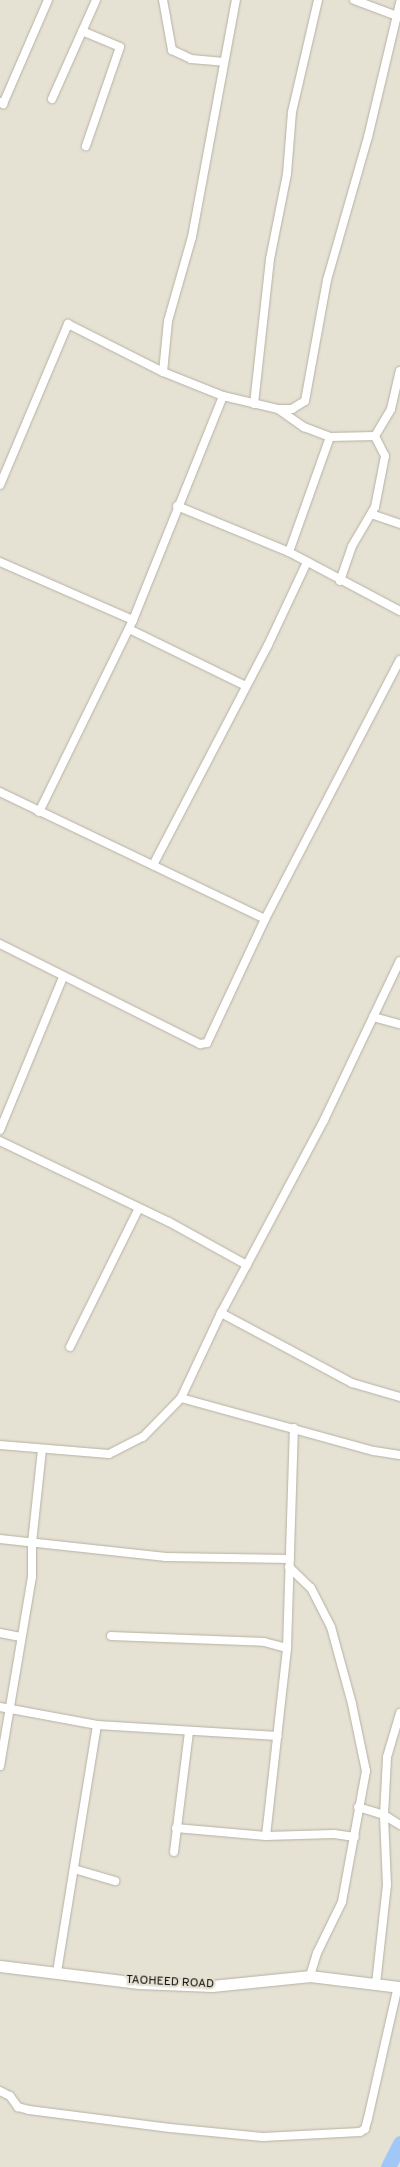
<!DOCTYPE html>
<html>
<head>
<meta charset="utf-8">
<style>
	body { margin:0 }
	#map { position:relative; width:400px; height:2167px; overflow:hidden; background:#e5e1d3; font-family:Overpass,sans-serif }
	div>[style] { position:absolute }
	[style*='--x'] { left:calc(var(--x)*1px); top:calc(var(--y)*1px); width:calc(var(--w)*1px); rotate:calc(var(--a)*1deg) }
	.river>* { height:15px; margin:-7.5px; padding:0 7.5px; transform-origin:7.5px; border-radius:7.5px; background:#a0c7f5 }
	.roads { filter:drop-shadow(0 0 1px #b5b1a3) drop-shadow(0 0 1px #b5b1a3) }
	.street>* { height:8px; margin:-4px; padding:0 4px; transform-origin:4px; border-radius:4px; background:#fff }
	.primary>* { height:11px; margin:-5.5px; padding:0 5.5px; transform-origin:5.5px; border-radius:5.5px; background:#fff }
	span { translate:-50% -50%; white-space:nowrap; text-align:center; line-height:1.15; -webkit-text-stroke:4.5px #e5e1d3; paint-order:stroke }
	.street-label { font-size:12px; color:#0f0e09 }
</style>
</head>
<body>
<div id="map">
	<div class="river">
		<div style="--x:388;--y:2167;--w:27;--a:-63"></div>
	</div>
	<div class="roads">
		<div class="street">
			<div style="--x:163;--y:0;--w:51;--a:79.8"></div>
			<div style="--x:172;--y:50;--w:21;--a:25"></div>
			<div style="--x:191;--y:59;--w:33;--a:5"></div>
			<div style="--x:354;--y:0;--w:49;--a:20.3"></div>
			<div style="--x:82;--y:31;--w:41;--a:22.8"></div>
			<div style="--x:120;--y:47;--w:105;--a:109"></div>
			<div style="--x:52;--y:99;--w:108;--a:-66"></div>
			<div style="--x:0;--y:102;--w:4;--a:34"></div>
			<div style="--x:3;--y:104;--w:113;--a:-66.6"></div>
			<div style="--x:223;--y:396;--w:65;--a:-158.2"></div>
			<div style="--x:163;--y:372;--w:51;--a:-84.4"></div>
			<div style="--x:168;--y:321;--w:87;--a:-74.1"></div>
			<div style="--x:192;--y:237;--w:241;--a:-79.5"></div>
			<div style="--x:254;--y:404;--w:146;--a:-83.7"></div>
			<div style="--x:270;--y:259;--w:87;--a:-78.7"></div>
			<div style="--x:287;--y:174;--w:62;--a:-85.4"></div>
			<div style="--x:292;--y:112;--w:115;--a:-76.9"></div>
			<div style="--x:278;--y:409;--w:32;--a:35"></div>
			<div style="--x:304;--y:427;--w:28;--a:21"></div>
			<div style="--x:330;--y:437;--w:45;--a:-1.3"></div>
			<div style="--x:375;--y:436;--w:31;--a:-59"></div>
			<div style="--x:391;--y:409;--w:39;--a:-77"></div>
			<div style="--x:0;--y:485;--w:175;--a:-67.1"></div>
			<div style="--x:68;--y:324;--w:106;--a:26.8"></div>
			<div style="--x:177;--y:506;--w:121;--a:22.3"></div>
			<div style="--x:289;--y:552;--w:126;--a:28"></div>
			<div style="--x:371;--y:514;--w:31;--a:19"></div>
			<div style="--x:289;--y:552;--w:122;--a:-70.4"></div>
			<div style="--x:0;--y:562;--w:145;--a:23.6"></div>
			<div style="--x:133;--y:620;--w:241;--a:-68.1"></div>
			<div style="--x:223;--y:396;--w:57;--a:13.3"></div>
			<div style="--x:278;--y:409;--w:14;--a:0"></div>
			<div style="--x:292;--y:409;--w:15;--a:-32"></div>
			<div style="--x:305;--y:401;--w:123;--a:-79.7"></div>
			<div style="--x:327;--y:280;--w:149;--a:-74"></div>
			<div style="--x:368;--y:137;--w:138;--a:-76.6"></div>
			<div style="--x:340;--y:581;--w:37;--a:-71"></div>
			<div style="--x:352;--y:546;--w:45;--a:-59.5"></div>
			<div style="--x:375;--y:507;--w:52;--a:-78.9"></div>
			<div style="--x:385;--y:456;--w:22;--a:-117"></div>
			<div style="--x:129;--y:629;--w:130;--a:26"></div>
			<div style="--x:0;--y:792;--w:294;--a:25.6"></div>
			<div style="--x:39;--y:812;--w:214;--a:-63.9"></div>
			<div style="--x:153;--y:865;--w:248;--a:-62.4"></div>
			<div style="--x:268;--y:645;--w:92;--a:-64.8"></div>
			<div style="--x:0;--y:944;--w:224;--a:26.6"></div>
			<div style="--x:200;--y:1044;--w:7;--a:-8"></div>
			<div style="--x:207;--y:1043;--w:137;--a:-64.9"></div>
			<div style="--x:265;--y:919;--w:292;--a:-62.5"></div>
			<div style="--x:373;--y:1017;--w:28;--a:15"></div>
			<div style="--x:0;--y:1130;--w:165;--a:-67.6"></div>
			<div style="--x:0;--y:1141;--w:187;--a:25.6"></div>
			<div style="--x:169;--y:1222;--w:89;--a:28.9"></div>
			<div style="--x:221;--y:1313;--w:149;--a:28.1"></div>
			<div style="--x:352;--y:1383;--w:50;--a:16.3"></div>
			<div style="--x:70;--y:1347;--w:155;--a:-63.6"></div>
			<div style="--x:181;--y:1398;--w:200;--a:15.4"></div>
			<div style="--x:374;--y:1451;--w:26;--a:9"></div>
			<div style="--x:0;--y:1445;--w:109;--a:4.7"></div>
			<div style="--x:109;--y:1454;--w:38;--a:-27"></div>
			<div style="--x:143;--y:1437;--w:54;--a:-45.7"></div>
			<div style="--x:181;--y:1398;--w:94;--a:-64.8"></div>
			<div style="--x:221;--y:1313;--w:219;--a:-61.9"></div>
			<div style="--x:324;--y:1120;--w:176;--a:-64.5"></div>
			<div style="--x:0;--y:1539;--w:167;--a:6.2"></div>
			<div style="--x:166;--y:1557;--w:124;--a:0.9"></div>
			<div style="--x:289;--y:1567;--w:30;--a:44"></div>
			<div style="--x:311;--y:1588;--w:44;--a:62.9"></div>
			<div style="--x:331;--y:1627;--w:80;--a:74.7"></div>
			<div style="--x:352;--y:1704;--w:68;--a:78.2"></div>
			<div style="--x:366;--y:1771;--w:133;--a:100.4"></div>
			<div style="--x:342;--y:1902;--w:57;--a:116.1"></div>
			<div style="--x:317;--y:1953;--w:24;--a:107"></div>
			<div style="--x:0;--y:1633;--w:21;--a:11"></div>
			<div style="--x:111;--y:1636;--w:153;--a:2.2"></div>
			<div style="--x:264;--y:1642;--w:24;--a:15"></div>
			<div style="--x:0;--y:1707;--w:99;--a:10.5"></div>
			<div style="--x:97;--y:1725;--w:181;--a:3.5"></div>
			<div style="--x:0;--y:1766;--w:192;--a:-80.4"></div>
			<div style="--x:32;--y:1577;--w:34;--a:-90"></div>
			<div style="--x:32;--y:1543;--w:94;--a:-83.9"></div>
			<div style="--x:358;--y:1807;--w:27;--a:17"></div>
			<div style="--x:384;--y:1815;--w:19;--a:32"></div>
			<div style="--x:176;--y:1828;--w:90;--a:5.1"></div>
			<div style="--x:266;--y:1836;--w:68;--a:-1.7"></div>
			<div style="--x:334;--y:1834;--w:21;--a:8"></div>
			<div style="--x:266;--y:1836;--w:189;--a:-83.6"></div>
			<div style="--x:287;--y:1648;--w:220;--a:-88.2"></div>
			<div style="--x:174;--y:1852;--w:122;--a:-82.9"></div>
			<div style="--x:74;--y:1869;--w:43;--a:16.3"></div>
			<div style="--x:57;--y:1972;--w:250;--a:-80.8"></div>
			<div style="--x:376;--y:1984;--w:100;--a:-83.7"></div>
			<div style="--x:387;--y:1885;--w:70;--a:-92.5"></div>
			<div style="--x:384;--y:1815;--w:58;--a:-87"></div>
			<div style="--x:387;--y:1757;--w:46;--a:-73.5"></div>
			<div style="--x:0;--y:2091;--w:11;--a:27"></div>
			<div style="--x:10;--y:2096;--w:14;--a:54"></div>
			<div style="--x:18;--y:2107;--w:11;--a:15"></div>
			<div style="--x:29;--y:2110;--w:142;--a:7.3"></div>
			<div style="--x:170;--y:2128;--w:93;--a:5.5"></div>
			<div style="--x:263;--y:2137;--w:97;--a:-3"></div>
			<div style="--x:360;--y:2132;--w:6;--a:-31"></div>
			<div style="--x:365;--y:2129;--w:11;--a:-75"></div>
			<div style="--x:368;--y:2118;--w:135;--a:-77.2"></div>
		</div>
		<div class="primary">
			<div style="--x:0;--y:1966;--w:140;--a:7"></div>
			<div style="--x:139;--y:1983;--w:73;--a:2.4"></div>
			<div style="--x:212;--y:1986;--w:99;--a:-5.8"></div>
			<div style="--x:310;--y:1976;--w:91;--a:7"></div>
		</div>
	</div>
	<div class="street-label">
		<span style="left:170px;top:1983px;rotate:3deg">TAOHEED ROAD</span>
	</div>
</div>
</body>
</html>
